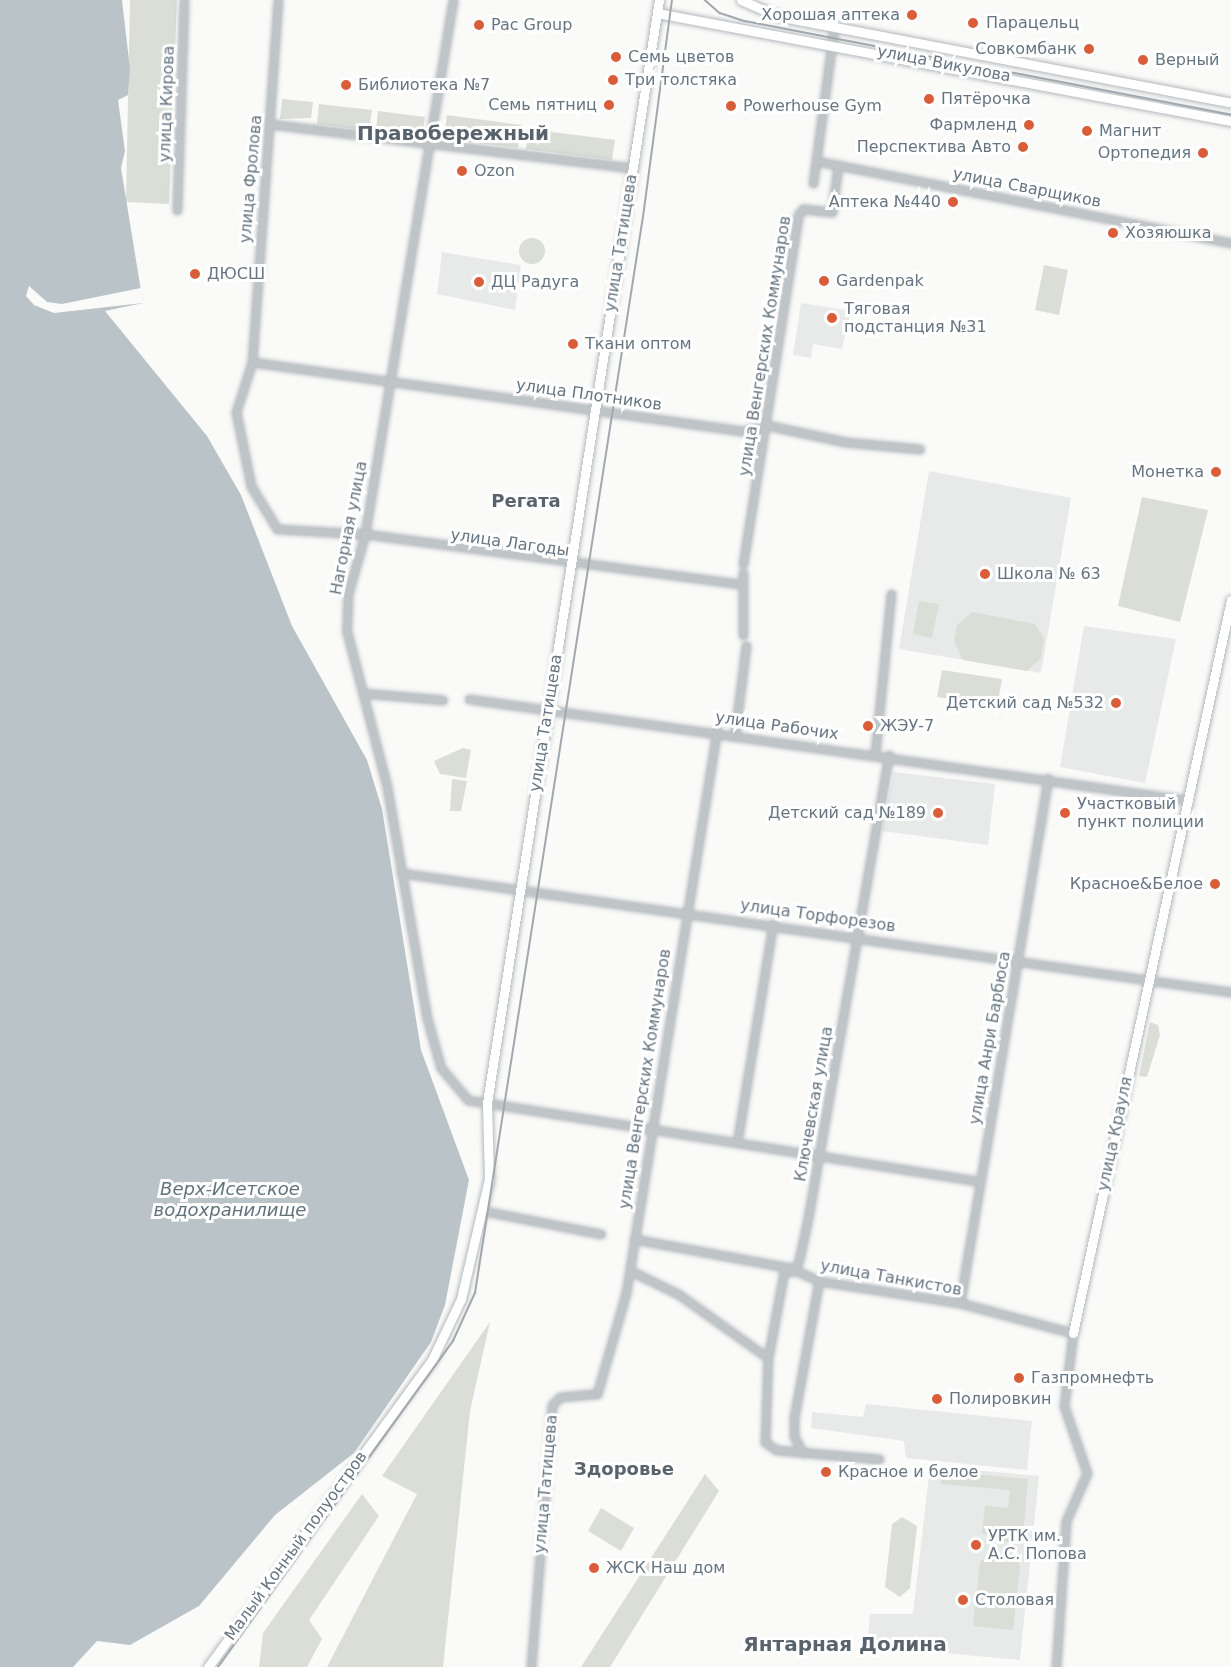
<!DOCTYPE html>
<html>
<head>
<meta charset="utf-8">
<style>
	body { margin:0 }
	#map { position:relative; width:1231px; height:1667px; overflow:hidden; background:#fafaf8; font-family:"DejaVu Sans",sans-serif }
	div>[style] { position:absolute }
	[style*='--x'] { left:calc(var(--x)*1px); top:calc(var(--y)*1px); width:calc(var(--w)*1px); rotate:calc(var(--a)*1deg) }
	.built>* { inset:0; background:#e8e9e9 }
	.green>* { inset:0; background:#daded7 }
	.round { border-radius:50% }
	.water>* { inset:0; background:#bac4c8 }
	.pier>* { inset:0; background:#fafaf8 }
	.roads { filter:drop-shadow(0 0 2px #b4b9be) drop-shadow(0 0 2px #b4b9be) }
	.street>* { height:7px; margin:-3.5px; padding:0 3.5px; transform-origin:3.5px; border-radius:3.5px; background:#bfc4c7 }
	.secondary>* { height:9px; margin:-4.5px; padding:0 4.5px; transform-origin:4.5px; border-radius:4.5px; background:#fff }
	.tram>* { height:1.5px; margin:-0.75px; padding:0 0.75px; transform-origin:0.75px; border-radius:0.75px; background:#a1a8ae }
	.dots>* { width:16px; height:16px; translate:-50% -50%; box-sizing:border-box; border:3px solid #fff; border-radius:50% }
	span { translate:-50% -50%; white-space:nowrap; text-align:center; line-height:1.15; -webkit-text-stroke:6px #fff; paint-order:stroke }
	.poi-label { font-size:16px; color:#667581 }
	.right { translate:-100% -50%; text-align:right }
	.left { translate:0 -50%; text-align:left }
	.street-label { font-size:16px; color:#667581 }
	.neighbourhood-label { font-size:18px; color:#58636c; font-weight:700 }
	.water-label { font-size:18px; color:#61737a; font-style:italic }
	.quarter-label { font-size:20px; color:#58636c; font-weight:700 }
</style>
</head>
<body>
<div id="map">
	<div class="built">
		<div style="clip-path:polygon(442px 252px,521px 265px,515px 310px,437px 294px)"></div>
		<div style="clip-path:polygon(801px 303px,851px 311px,842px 349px,813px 344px,811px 358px,793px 355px)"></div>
		<div style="clip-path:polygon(929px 471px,1071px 498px,1041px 673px,899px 649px)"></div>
		<div style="clip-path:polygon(1084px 626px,1176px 639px,1145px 783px,1060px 767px)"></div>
		<div style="clip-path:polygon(894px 772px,995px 784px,988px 845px,882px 831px)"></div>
		<div style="clip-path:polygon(866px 1404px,1032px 1421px,1027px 1470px,906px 1458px,904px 1441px,811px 1428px,812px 1412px,863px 1417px)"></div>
		<div style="clip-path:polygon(930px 1466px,1039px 1476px,1020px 1660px,867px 1646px,870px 1614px,913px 1614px)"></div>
	</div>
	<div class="green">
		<div style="clip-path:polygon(130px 0,177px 0,169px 204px,126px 202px)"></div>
		<div style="clip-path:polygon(282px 99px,313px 102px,311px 118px,280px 119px)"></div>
		<div style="clip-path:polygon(319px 104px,372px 110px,369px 131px,317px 124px)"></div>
		<div style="clip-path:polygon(378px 111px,425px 117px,422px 136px,376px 130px)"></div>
		<div style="clip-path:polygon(447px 115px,521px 125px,518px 148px,444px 139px)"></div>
		<div style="clip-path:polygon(529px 129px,615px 140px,612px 160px,526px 149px)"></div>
		<div class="round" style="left:519px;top:238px;width:26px;height:26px"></div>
		<div style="clip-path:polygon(1044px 265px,1068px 270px,1059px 315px,1035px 310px)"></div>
		<div style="clip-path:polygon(1142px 497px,1208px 510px,1180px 622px,1118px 606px)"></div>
		<div style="clip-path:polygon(919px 601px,939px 604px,932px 638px,913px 634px)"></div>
		<div style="clip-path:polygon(972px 612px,1035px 624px,1044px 638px,1041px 658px,1027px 671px,963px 660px,954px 641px,957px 625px)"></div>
		<div style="clip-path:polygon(942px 670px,1002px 679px,997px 707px,937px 697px)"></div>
		<div style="clip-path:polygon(463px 748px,471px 750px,466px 778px,440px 774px,434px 761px)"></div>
		<div style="clip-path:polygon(452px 779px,467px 781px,461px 811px,450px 811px)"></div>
		<div style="clip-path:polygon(1150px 1022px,1158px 1025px,1160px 1035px,1147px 1077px,1139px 1076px)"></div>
		<div style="clip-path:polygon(490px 1322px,470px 1411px,443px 1667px,327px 1667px,417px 1494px,382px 1476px)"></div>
		<div style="clip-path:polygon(942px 1471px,1028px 1479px,1023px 1536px,1016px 1545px,982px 1533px,985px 1506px,1008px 1508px,1010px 1490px,941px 1484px)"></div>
		<div style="clip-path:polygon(705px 1474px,719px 1491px,610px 1667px,581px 1667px)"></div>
		<div style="clip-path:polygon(362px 1494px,379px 1516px,309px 1620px,322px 1639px,307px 1667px,259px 1667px,263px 1633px)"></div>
		<div style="clip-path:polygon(601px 1508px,634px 1528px,621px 1551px,588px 1531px)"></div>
		<div style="clip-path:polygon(902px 1517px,917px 1526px,910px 1588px,900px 1597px,885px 1587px,892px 1524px)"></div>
		<div style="clip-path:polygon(1005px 1553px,1016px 1554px,1020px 1566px,1013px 1630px,973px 1626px,980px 1561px)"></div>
	</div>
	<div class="water">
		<div style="clip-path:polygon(0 0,122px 0,130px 69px,128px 95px,118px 100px,125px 151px,121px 168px,143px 303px,105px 311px,207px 436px,241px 495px,292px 626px,367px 760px,382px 809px,421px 1050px,469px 1180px,445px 1305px,431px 1342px,354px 1453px,275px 1515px,199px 1606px,130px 1645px,97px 1641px,73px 1667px,0 1667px)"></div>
	</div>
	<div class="pier">
		<div style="clip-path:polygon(29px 286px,47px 302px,62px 304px,141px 288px,143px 303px,54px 313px,34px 305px,26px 296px)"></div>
	</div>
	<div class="roads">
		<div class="street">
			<div style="--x:278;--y:0;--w:363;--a:94.1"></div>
			<div style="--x:252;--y:362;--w:52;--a:107.7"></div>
			<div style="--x:236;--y:412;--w:76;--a:78.5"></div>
			<div style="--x:251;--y:486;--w:50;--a:58.8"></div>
			<div style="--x:277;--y:529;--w:88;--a:3.3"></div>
			<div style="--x:365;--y:534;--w:379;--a:7.6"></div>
			<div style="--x:453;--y:0;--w:541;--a:99.36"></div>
			<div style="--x:365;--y:534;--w:62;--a:105.8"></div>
			<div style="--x:348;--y:594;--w:38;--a:92"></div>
			<div style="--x:347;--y:632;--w:160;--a:75.5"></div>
			<div style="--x:387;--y:787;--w:234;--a:80.2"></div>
			<div style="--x:427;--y:1018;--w:52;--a:74.4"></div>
			<div style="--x:441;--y:1068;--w:42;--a:49.8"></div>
			<div style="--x:468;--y:1100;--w:515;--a:9.04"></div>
			<div style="--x:269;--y:124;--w:367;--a:6.9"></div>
			<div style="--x:817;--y:161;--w:422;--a:11.2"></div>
			<div style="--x:813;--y:183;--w:157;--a:-82.3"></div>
			<div style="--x:177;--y:210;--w:210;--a:-88.1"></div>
			<div style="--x:252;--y:362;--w:497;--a:8"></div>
			<div style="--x:744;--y:431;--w:23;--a:-15"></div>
			<div style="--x:766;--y:425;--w:81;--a:12.1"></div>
			<div style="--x:845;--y:442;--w:75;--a:5.3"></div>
			<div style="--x:743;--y:564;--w:353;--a:-81"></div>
			<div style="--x:798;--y:215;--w:8;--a:-50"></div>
			<div style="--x:803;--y:209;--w:29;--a:6"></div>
			<div style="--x:832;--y:212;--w:47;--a:-82.7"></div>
			<div style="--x:743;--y:573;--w:62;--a:90"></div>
			<div style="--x:363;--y:693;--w:80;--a:5"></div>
			<div style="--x:469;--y:699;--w:724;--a:8.02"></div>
			<div style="--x:735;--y:733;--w:88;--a:-82.8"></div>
			<div style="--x:875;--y:754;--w:161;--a:-84.3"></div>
			<div style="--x:401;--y:873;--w:838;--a:8.16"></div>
			<div style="--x:737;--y:1143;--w:222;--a:-80.7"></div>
			<div style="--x:484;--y:1211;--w:119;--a:11.1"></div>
			<div style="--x:634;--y:1239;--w:159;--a:10.5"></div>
			<div style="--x:790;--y:1268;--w:32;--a:24"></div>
			<div style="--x:819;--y:1281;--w:143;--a:8.9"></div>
			<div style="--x:960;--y:1303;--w:117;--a:14.9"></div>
			<div style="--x:1073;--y:1333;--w:74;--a:97"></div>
			<div style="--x:1064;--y:1406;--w:71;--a:71.1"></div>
			<div style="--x:1087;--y:1473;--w:52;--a:113.6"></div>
			<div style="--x:1066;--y:1521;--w:146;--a:93.9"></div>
			<div style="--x:631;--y:1271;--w:52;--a:26.1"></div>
			<div style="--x:678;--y:1294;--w:110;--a:35.4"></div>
			<div style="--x:960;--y:1303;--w:532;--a:-80.48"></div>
			<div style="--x:803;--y:1453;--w:18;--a:-119"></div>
			<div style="--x:794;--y:1437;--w:19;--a:-90"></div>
			<div style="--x:794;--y:1418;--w:139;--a:-79.7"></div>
			<div style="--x:879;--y:1459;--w:103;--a:-175"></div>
			<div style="--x:776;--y:1450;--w:14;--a:-144"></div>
			<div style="--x:765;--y:1442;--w:84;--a:-88"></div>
			<div style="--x:768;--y:1358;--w:87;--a:-79.5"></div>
			<div style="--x:784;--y:1272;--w:10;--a:-6"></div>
			<div style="--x:794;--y:1271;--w:12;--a:-66"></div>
			<div style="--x:799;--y:1260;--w:43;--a:-77.9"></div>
			<div style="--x:808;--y:1218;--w:470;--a:-80.1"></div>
			<div style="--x:531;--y:1667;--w:263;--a:-85.4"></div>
			<div style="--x:552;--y:1405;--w:11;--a:-45"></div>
			<div style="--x:560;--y:1397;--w:37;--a:-5"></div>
			<div style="--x:597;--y:1394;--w:105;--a:-74"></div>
			<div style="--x:626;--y:1293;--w:570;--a:-80.82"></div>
		</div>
		<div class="secondary">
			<div style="--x:741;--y:0;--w:39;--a:24"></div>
			<div style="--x:777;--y:16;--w:462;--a:10.8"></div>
			<div style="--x:657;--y:13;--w:584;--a:10.66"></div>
			<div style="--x:1073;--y:1333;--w:750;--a:-77.84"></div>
			<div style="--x:208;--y:1667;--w:380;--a:-53.9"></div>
			<div style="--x:432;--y:1360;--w:68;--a:-64.6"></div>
			<div style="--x:461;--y:1299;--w:123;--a:-76.9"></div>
			<div style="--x:489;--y:1179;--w:76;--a:-91.5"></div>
			<div style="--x:487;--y:1103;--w:1116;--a:-81.14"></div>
		</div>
	</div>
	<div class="tram">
		<div style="--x:705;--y:0;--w:20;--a:41"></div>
		<div style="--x:720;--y:13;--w:26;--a:18"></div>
		<div style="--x:745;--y:21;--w:495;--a:10.9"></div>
		<div style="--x:218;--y:1667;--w:402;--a:-54.2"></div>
		<div style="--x:453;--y:1341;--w:53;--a:-65.4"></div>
		<div style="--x:475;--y:1293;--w:1089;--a:-81.13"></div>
		<div style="--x:643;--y:217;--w:219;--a:-82.4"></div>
	</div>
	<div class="dots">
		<div style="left:912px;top:15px;background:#d95d38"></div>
		<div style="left:973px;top:23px;background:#d95d38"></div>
		<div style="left:479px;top:25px;background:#d95d38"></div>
		<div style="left:1089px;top:49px;background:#d95d38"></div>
		<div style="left:616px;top:57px;background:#d95d38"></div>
		<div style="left:1143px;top:60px;background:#d95d38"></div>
		<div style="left:613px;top:80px;background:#d95d38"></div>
		<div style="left:346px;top:85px;background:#d95d38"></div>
		<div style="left:929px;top:99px;background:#d95d38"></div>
		<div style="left:609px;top:105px;background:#d95d38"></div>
		<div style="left:731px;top:106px;background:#d95d38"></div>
		<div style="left:1029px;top:125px;background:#d95d38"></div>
		<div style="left:1087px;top:131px;background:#d95d38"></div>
		<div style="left:1023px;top:147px;background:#d95d38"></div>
		<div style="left:1203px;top:153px;background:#d95d38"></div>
		<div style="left:462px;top:171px;background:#d95d38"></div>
		<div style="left:953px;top:202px;background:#d95d38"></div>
		<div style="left:1113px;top:233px;background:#d95d38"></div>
		<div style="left:195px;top:274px;background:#d95d38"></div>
		<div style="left:824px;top:281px;background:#d95d38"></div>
		<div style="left:479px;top:282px;background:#d95d38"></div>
		<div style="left:832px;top:318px;background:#d95d38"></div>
		<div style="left:573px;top:344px;background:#d95d38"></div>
		<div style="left:1216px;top:472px;background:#d95d38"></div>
		<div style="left:985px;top:574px;background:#d95d38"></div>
		<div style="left:1116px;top:703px;background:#d95d38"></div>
		<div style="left:868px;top:726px;background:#d95d38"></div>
		<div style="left:938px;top:813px;background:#d95d38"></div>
		<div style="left:1065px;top:813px;background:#d95d38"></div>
		<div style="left:1215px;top:884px;background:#d95d38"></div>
		<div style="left:1019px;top:1378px;background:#d95d38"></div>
		<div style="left:937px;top:1399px;background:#d95d38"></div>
		<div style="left:826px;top:1472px;background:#d95d38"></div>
		<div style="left:976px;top:1545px;background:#d95d38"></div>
		<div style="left:594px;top:1568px;background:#d95d38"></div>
		<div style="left:963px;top:1600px;background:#d95d38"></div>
	</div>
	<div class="poi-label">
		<span class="right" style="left:900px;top:15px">Хорошая аптека</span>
		<span class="left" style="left:986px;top:23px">Парацельц</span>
		<span class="left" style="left:491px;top:25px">Pac Group</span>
		<span class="right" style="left:1077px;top:49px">Совкомбанк</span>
		<span class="left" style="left:628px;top:57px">Семь цветов</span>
		<span class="left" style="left:1155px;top:60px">Верный</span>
		<span class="left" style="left:625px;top:80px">Три толстяка</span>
		<span class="left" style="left:358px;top:85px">Библиотека №7</span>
		<span class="left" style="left:941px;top:99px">Пятёрочка</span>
		<span class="right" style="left:597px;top:105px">Семь пятниц</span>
		<span class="left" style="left:743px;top:106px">Powerhouse Gym</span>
		<span class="right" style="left:1017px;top:125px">Фармленд</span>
		<span class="left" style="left:1099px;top:131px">Магнит</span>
		<span class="right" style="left:1011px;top:147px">Перспектива Авто</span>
		<span class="right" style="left:1191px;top:153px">Ортопедия</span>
		<span class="left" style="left:474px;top:171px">Ozon</span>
		<span class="right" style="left:941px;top:202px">Аптека №440</span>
		<span class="left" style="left:1125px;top:233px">Хозяюшка</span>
		<span class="left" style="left:207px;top:274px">ДЮСШ</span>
		<span class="left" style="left:836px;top:281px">Gardenpak</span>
		<span class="left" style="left:491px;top:282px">ДЦ Радуга</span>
		<span class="left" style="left:844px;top:318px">Тяговая<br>подстанция №31</span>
		<span class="left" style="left:585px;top:344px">Ткани оптом</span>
		<span class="right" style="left:1204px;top:472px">Монетка</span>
		<span class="left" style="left:997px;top:574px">Школа № 63</span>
		<span class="right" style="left:1104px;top:703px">Детский сад №532</span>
		<span class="left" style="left:880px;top:726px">ЖЭУ-7</span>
		<span class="left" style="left:1077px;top:813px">Участковый<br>пункт полиции</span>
		<span class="right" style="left:926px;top:813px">Детский сад №189</span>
		<span class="right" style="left:1203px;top:884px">Красное&amp;Белое</span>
		<span class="left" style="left:1031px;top:1378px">Газпромнефть</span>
		<span class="left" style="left:949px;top:1399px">Полировкин</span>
		<span class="left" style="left:838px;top:1472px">Красное и белое</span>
		<span class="left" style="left:988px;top:1545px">УРТК им.<br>А.С. Попова</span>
		<span class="left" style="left:606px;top:1568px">ЖСК Наш дом</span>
		<span class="left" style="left:975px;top:1600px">Столовая</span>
	</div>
	<div class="street-label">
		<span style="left:944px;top:64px;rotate:11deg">улица Викулова</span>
		<span style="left:167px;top:104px;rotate:-88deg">улица Кирова</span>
		<span style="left:251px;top:179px;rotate:-85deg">улица Фролова</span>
		<span style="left:1027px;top:188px;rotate:11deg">улица Сварщиков</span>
		<span style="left:621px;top:243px;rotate:-81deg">улица Татищева</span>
		<span style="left:765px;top:346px;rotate:-81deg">улица Венгерских Коммунаров</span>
		<span style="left:589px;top:395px;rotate:8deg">улица Плотников</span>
		<span style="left:349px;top:528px;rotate:-79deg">Нагорная улица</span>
		<span style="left:510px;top:543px;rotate:8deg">улица Лагоды</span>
		<span style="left:546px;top:723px;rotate:-81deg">улица Татищева</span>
		<span style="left:777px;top:726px;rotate:8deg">улица Рабочих</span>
		<span style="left:818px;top:916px;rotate:8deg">улица Торфорезов</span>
		<span style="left:990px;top:1038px;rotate:-80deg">улица Анри Барбюса</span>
		<span style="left:645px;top:1079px;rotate:-81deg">улица Венгерских Коммунаров</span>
		<span style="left:814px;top:1104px;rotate:-80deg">Ключевская улица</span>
		<span style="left:1115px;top:1134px;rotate:-78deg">улица Крауля</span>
		<span style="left:891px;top:1278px;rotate:10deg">улица Танкистов</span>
		<span style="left:546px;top:1484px;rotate:-85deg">улица Татищева</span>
		<span style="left:296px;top:1546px;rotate:-54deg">Малый Конный полуостров</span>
	</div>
	<div class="neighbourhood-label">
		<span style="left:526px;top:501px">Регата</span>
		<span style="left:624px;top:1469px">Здоровье</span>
	</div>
	<div class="water-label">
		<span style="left:230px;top:1200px">Верх-Исетское<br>водохранилище</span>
	</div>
	<div class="quarter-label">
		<span style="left:453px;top:133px">Правобережный</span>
		<span style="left:845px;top:1644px">Янтарная Долина</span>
	</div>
</div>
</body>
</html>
